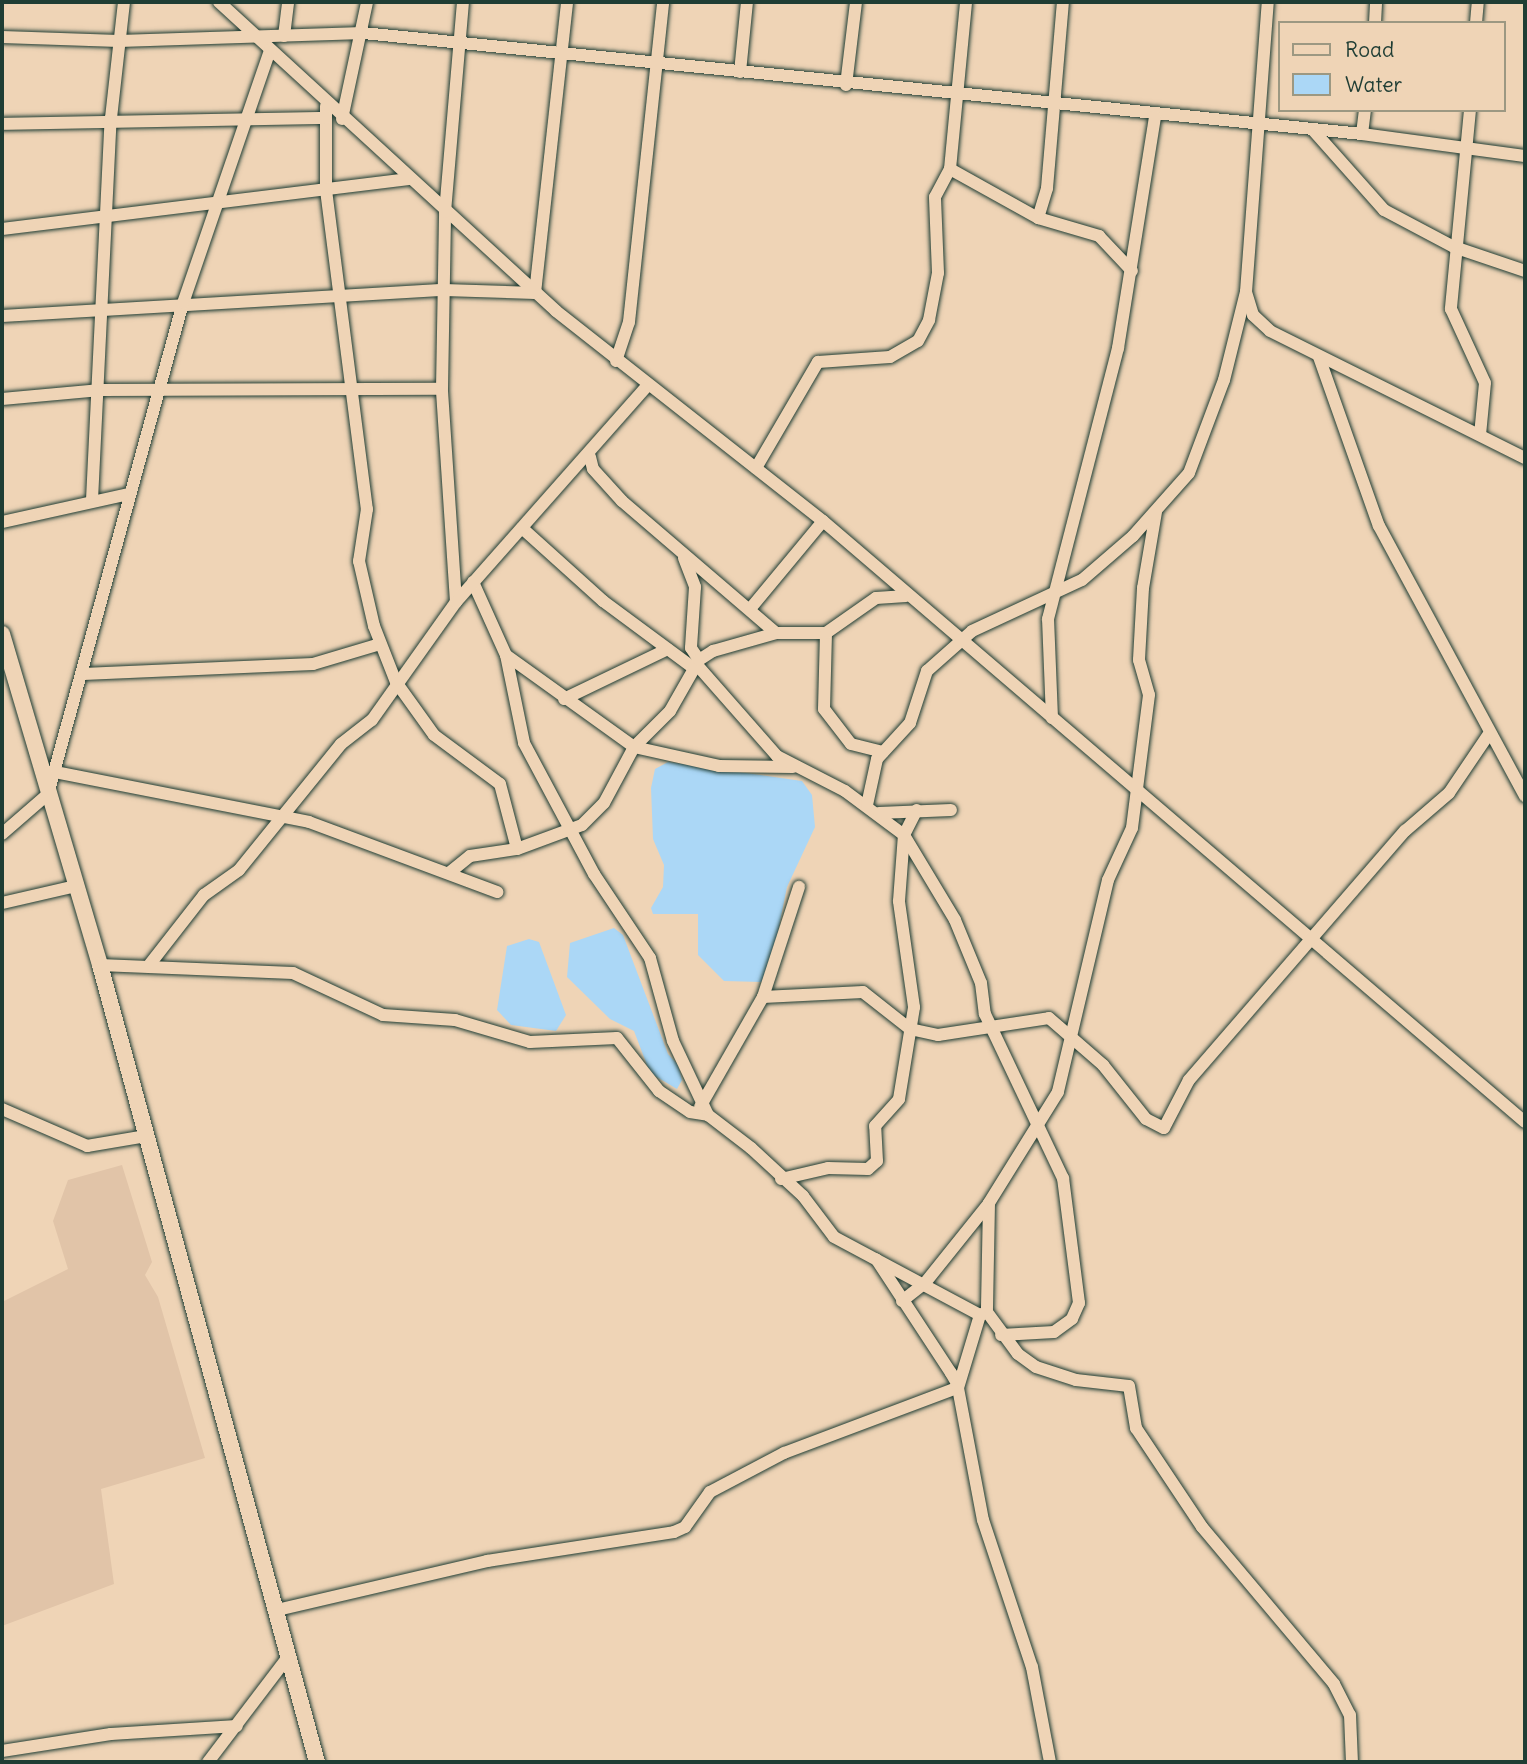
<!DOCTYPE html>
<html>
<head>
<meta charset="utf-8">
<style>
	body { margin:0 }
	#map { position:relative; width:1527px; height:1764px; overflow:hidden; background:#efd4b6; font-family:Delius,sans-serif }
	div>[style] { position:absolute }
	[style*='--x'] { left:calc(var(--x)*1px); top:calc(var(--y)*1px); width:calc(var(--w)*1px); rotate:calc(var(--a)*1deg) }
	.built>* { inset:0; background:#e1c4a8 }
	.water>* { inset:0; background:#abd7f6 }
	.roads { filter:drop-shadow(0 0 2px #1f3d34) drop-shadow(0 0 2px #1f3d34) }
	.minor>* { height:12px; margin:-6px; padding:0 6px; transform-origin:6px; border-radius:6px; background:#efd4b6 }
	.major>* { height:16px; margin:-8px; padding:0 8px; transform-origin:8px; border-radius:8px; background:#efd4b6 }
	span { translate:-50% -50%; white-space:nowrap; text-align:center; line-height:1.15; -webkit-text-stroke:6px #efd4b6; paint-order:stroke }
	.frame { position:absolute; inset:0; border:4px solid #1f3d34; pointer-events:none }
	.legend { position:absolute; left:1278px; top:21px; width:228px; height:91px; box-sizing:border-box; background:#efd4b6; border:2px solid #9c9882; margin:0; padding:9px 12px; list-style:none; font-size:21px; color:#1f3d34 }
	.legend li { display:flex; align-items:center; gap:14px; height:35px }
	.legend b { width:35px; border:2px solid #9c9882 }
</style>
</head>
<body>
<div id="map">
	<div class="built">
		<div style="clip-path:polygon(122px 1165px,152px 1262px,145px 1275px,158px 1297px,205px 1458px,101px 1489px,114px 1584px,2px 1626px,2px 1302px,68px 1269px,53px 1221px,68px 1180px)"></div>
	</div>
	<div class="water">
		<div style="clip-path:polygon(668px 762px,802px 781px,812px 795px,815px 827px,787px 887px,769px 976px,761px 982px,724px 981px,698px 955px,698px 914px,653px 914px,651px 908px,663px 887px,664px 865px,653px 839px,651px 788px,655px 769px)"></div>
		<div style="clip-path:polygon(614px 928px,623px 935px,668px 1054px,678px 1065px,682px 1080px,677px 1089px,650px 1073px,634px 1031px,610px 1019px,567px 977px,570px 943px)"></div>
		<div style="clip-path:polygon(529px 939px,539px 942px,566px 1015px,556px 1031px,511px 1025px,497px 1010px,507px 946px)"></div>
	</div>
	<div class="roads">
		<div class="minor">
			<div style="--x:219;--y:2;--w:457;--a:42.5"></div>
			<div style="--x:556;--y:311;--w:340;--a:38.2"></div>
			<div style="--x:823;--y:521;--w:924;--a:40.57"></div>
			<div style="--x:1375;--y:23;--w:21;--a:-87"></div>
			<div style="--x:1476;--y:23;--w:21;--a:-85"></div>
			<div style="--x:284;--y:36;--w:34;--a:-83"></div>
			<div style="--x:2;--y:37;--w:117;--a:2"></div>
			<div style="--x:119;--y:41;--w:244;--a:-1.9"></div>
			<div style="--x:363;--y:33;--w:1004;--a:5.77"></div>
			<div style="--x:1362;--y:134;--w:164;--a:7.7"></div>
			<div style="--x:740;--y:72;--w:70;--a:-84.3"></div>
			<div style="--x:846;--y:85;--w:84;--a:-83.1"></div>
			<div style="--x:326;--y:106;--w:84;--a:90"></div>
			<div style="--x:326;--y:190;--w:322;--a:82.7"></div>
			<div style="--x:367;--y:509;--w:53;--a:98.7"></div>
			<div style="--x:359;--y:561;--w:67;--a:77"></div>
			<div style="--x:374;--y:626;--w:60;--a:68.6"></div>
			<div style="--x:396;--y:682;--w:65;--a:54.4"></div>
			<div style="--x:434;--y:735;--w:82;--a:36.6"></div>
			<div style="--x:500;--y:784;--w:67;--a:75.3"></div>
			<div style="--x:1470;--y:110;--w:200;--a:95.5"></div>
			<div style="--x:1451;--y:309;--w:81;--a:65.3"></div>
			<div style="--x:1485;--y:383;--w:52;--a:95.5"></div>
			<div style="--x:342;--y:119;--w:120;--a:-77.9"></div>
			<div style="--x:2;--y:124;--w:324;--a:-1.1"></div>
			<div style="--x:1313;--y:130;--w:107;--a:48.4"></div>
			<div style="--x:1384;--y:210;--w:79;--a:27.9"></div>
			<div style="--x:1454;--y:247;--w:75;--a:18.7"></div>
			<div style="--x:1362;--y:134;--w:24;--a:-83"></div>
			<div style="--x:950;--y:169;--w:101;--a:29.1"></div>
			<div style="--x:1038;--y:218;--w:64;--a:16.4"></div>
			<div style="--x:1099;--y:236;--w:48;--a:46.7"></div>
			<div style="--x:1038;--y:218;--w:31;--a:-73"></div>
			<div style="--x:1047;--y:188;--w:187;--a:-85.1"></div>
			<div style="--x:2;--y:229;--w:410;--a:-7"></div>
			<div style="--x:1246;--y:292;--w:24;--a:73"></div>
			<div style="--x:1253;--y:315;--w:23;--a:43"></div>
			<div style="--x:1270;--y:331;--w:285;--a:26.5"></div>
			<div style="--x:2;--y:316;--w:443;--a:-3.4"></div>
			<div style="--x:444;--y:290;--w:91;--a:1.9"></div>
			<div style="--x:535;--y:293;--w:293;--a:-83.7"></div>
			<div style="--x:1319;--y:357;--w:179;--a:70.5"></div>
			<div style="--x:1379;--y:526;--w:307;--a:61.6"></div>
			<div style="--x:616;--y:361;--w:41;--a:-71.6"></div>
			<div style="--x:629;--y:322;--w:322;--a:-83.9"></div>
			<div style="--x:2;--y:399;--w:99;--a:-5.2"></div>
			<div style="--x:101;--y:390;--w:341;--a:-0.2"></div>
			<div style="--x:590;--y:457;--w:12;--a:76"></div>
			<div style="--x:593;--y:469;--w:43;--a:47.8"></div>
			<div style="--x:622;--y:501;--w:203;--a:40.6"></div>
			<div style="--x:756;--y:468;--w:123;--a:-59.7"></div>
			<div style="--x:818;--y:362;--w:72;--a:-4"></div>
			<div style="--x:890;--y:357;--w:32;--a:-30"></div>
			<div style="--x:918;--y:341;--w:24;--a:-62"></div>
			<div style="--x:929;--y:320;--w:48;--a:-79.2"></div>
			<div style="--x:938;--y:273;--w:76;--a:-92.3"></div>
			<div style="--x:935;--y:197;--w:32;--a:-62"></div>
			<div style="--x:950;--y:169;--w:168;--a:-84.5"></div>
			<div style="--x:92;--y:500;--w:382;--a:-87.2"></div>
			<div style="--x:111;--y:118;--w:117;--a:-83.6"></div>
			<div style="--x:1156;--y:512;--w:77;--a:99.7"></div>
			<div style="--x:1143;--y:588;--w:72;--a:93.2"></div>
			<div style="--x:1139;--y:660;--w:36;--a:74"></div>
			<div style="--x:1149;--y:695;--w:134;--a:97.3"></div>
			<div style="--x:1132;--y:828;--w:57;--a:114.8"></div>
			<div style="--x:1108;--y:880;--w:218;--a:103.3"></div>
			<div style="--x:1058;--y:1092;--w:131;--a:121.9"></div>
			<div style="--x:989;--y:1203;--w:109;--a:91.1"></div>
			<div style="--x:987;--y:1312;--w:52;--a:53.6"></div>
			<div style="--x:1018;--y:1354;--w:22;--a:36"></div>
			<div style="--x:1036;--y:1367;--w:42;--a:18"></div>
			<div style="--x:1076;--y:1380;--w:53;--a:6.5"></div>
			<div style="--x:1129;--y:1386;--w:43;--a:80.5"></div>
			<div style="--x:1136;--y:1428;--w:119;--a:56.3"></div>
			<div style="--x:1202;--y:1527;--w:205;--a:49.9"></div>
			<div style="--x:1334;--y:1684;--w:35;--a:63"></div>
			<div style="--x:1350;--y:1715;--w:47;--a:87.6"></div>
			<div style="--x:2;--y:522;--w:129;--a:-12.5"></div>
			<div style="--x:522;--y:528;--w:109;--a:42"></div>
			<div style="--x:603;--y:601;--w:114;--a:36.5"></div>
			<div style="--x:684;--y:558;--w:31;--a:69"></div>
			<div style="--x:695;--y:587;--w:61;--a:93.8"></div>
			<div style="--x:691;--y:648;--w:14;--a:56"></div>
			<div style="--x:473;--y:582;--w:80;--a:65.7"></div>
			<div style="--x:506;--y:655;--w:90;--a:78.4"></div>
			<div style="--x:524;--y:743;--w:149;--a:61.9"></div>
			<div style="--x:594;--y:874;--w:101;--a:56.3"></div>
			<div style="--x:650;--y:958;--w:86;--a:74.5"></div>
			<div style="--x:673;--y:1041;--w:82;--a:64.7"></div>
			<div style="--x:456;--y:602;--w:213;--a:-93.8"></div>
			<div style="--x:442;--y:389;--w:177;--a:-89"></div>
			<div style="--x:445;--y:212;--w:211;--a:-85.1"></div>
			<div style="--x:750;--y:609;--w:114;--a:-50.3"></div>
			<div style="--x:826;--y:633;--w:76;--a:91.5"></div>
			<div style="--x:824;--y:709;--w:44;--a:52.4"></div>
			<div style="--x:851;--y:744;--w:33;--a:14"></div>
			<div style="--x:506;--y:655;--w:158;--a:35.7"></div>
			<div style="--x:634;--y:747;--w:87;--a:12.6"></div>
			<div style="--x:719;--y:766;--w:74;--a:0.8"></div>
			<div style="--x:697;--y:665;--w:121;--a:48.7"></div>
			<div style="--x:777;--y:756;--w:76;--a:27.2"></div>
			<div style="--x:845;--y:791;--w:74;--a:36.7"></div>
			<div style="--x:904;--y:835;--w:99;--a:59"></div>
			<div style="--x:955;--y:920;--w:68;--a:67.6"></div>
			<div style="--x:981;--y:983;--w:31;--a:83"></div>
			<div style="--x:985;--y:1014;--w:182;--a:64.6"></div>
			<div style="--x:1063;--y:1178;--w:126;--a:82.7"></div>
			<div style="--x:1079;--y:1303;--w:17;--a:114"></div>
			<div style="--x:1072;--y:1319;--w:22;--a:144"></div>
			<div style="--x:1054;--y:1332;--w:53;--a:176.8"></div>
			<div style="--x:83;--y:674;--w:230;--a:-2.5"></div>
			<div style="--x:313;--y:664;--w:70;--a:-16.6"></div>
			<div style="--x:564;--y:699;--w:115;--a:-25.7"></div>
			<div style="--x:1052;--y:718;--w:99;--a:-92.3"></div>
			<div style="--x:1048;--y:619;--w:280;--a:-75.5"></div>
			<div style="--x:1118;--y:348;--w:234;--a:-80.9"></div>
			<div style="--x:55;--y:772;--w:259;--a:11.1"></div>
			<div style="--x:309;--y:822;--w:201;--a:20.4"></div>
			<div style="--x:867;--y:805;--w:47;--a:-77.7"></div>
			<div style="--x:877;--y:759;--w:49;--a:-47.5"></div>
			<div style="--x:910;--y:723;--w:55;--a:-71.9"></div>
			<div style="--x:927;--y:671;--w:60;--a:-41.6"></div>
			<div style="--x:972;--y:631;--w:121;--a:-24.9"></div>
			<div style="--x:1082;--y:580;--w:67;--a:-40.8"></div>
			<div style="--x:1133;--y:536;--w:84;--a:-48.4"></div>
			<div style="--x:1189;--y:473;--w:99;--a:-69.4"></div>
			<div style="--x:1224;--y:380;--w:91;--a:-76"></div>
			<div style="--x:1246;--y:292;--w:291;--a:-85.7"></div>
			<div style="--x:879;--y:813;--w:72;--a:-2.4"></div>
			<div style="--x:2;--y:834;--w:61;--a:-41"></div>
			<div style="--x:48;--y:794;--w:509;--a:-74.63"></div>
			<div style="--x:183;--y:303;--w:267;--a:-71"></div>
			<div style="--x:449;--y:873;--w:27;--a:-39"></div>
			<div style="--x:470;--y:856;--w:48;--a:-8.5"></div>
			<div style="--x:517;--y:849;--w:69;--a:-20.3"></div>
			<div style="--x:582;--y:825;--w:31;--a:-45"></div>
			<div style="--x:604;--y:803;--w:64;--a:-61.8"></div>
			<div style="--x:634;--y:747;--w:51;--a:-45"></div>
			<div style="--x:670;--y:711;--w:59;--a:-60.4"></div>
			<div style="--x:699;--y:660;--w:17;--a:-33"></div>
			<div style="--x:713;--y:651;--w:66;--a:-15.9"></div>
			<div style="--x:776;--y:633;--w:50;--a:0"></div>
			<div style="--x:826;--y:633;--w:61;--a:-35"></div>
			<div style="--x:876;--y:598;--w:30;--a:-4"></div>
			<div style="--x:2;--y:903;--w:76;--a:-12.9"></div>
			<div style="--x:150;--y:964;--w:88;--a:-52"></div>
			<div style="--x:204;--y:895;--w:43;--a:-35.5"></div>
			<div style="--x:239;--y:870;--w:162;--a:-51"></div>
			<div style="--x:341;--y:744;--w:39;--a:-38"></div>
			<div style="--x:372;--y:720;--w:145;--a:-54.6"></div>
			<div style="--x:456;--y:602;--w:288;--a:-48.5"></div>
			<div style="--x:100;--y:965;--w:193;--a:2.4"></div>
			<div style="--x:293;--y:973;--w:99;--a:25"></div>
			<div style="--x:383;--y:1015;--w:72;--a:4"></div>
			<div style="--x:455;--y:1020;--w:78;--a:16.3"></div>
			<div style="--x:530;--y:1042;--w:87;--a:-2.6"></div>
			<div style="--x:617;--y:1038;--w:68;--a:51.6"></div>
			<div style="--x:659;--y:1091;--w:37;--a:34"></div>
			<div style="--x:690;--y:1112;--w:18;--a:9"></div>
			<div style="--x:708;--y:1115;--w:54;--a:37.5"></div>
			<div style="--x:751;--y:1148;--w:71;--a:42.7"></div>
			<div style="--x:803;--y:1196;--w:51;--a:52.9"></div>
			<div style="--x:834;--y:1237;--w:166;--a:28.1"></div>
			<div style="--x:763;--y:997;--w:100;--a:-2.9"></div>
			<div style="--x:863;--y:992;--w:60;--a:38.2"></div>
			<div style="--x:910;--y:1029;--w:29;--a:12"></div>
			<div style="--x:938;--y:1035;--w:112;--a:-8.7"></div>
			<div style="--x:1049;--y:1018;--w:72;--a:41"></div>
			<div style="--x:1103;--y:1065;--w:69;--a:51.5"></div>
			<div style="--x:1146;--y:1119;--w:20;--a:27"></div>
			<div style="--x:1164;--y:1128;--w:54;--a:-62.5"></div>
			<div style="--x:1189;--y:1080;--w:330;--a:-49.1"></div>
			<div style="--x:1405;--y:831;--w:58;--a:-40.8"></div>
			<div style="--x:1449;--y:793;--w:71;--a:-55.9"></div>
			<div style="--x:700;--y:1107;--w:127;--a:-60.2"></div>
			<div style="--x:763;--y:997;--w:116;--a:-71.9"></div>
			<div style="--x:2;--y:1109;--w:93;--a:23.5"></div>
			<div style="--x:87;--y:1146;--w:60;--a:-9.6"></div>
			<div style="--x:781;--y:1179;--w:48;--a:-13.2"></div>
			<div style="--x:828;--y:1168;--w:40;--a:1.4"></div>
			<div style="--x:868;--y:1169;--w:12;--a:-42"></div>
			<div style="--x:877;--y:1161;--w:35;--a:-93"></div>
			<div style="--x:875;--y:1126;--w:36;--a:-48"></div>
			<div style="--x:899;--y:1099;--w:93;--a:-80.7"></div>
			<div style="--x:914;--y:1007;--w:107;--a:-98.1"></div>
			<div style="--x:899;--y:901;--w:66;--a:-85.7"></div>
			<div style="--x:904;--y:835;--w:28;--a:-63"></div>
			<div style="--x:902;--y:1301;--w:29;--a:-38"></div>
			<div style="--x:925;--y:1283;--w:102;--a:-51.3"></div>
			<div style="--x:987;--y:1312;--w:8;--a:157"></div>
			<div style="--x:980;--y:1315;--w:76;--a:106.8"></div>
			<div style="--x:958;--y:1388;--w:134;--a:79.3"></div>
			<div style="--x:983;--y:1520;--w:155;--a:71.6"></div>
			<div style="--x:1032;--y:1667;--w:97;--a:79.3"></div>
			<div style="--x:277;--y:1610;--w:216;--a:-13.1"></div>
			<div style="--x:487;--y:1561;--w:189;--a:-8.8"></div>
			<div style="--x:674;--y:1532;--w:12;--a:-24"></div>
			<div style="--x:685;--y:1527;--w:43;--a:-54.5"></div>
			<div style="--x:710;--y:1492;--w:84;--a:-27.8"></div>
			<div style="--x:784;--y:1453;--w:182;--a:-20.6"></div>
			<div style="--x:954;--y:1389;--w:6;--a:-45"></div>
			<div style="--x:958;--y:1385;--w:14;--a:-120"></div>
			<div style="--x:951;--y:1373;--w:136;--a:-123.3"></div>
			<div style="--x:2;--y:1751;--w:110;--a:-8.9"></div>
			<div style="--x:111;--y:1734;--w:126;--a:-3.6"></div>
			<div style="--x:208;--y:1762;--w:132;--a:-52.7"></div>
		</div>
		<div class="major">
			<div style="--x:2;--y:634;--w:345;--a:73.5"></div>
			<div style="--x:100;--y:965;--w:826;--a:74.77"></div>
		</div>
	</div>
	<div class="frame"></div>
	<ul class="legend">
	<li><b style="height:9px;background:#efd4b6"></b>Road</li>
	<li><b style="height:19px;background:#abd7f6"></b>Water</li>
	</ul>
</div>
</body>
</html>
